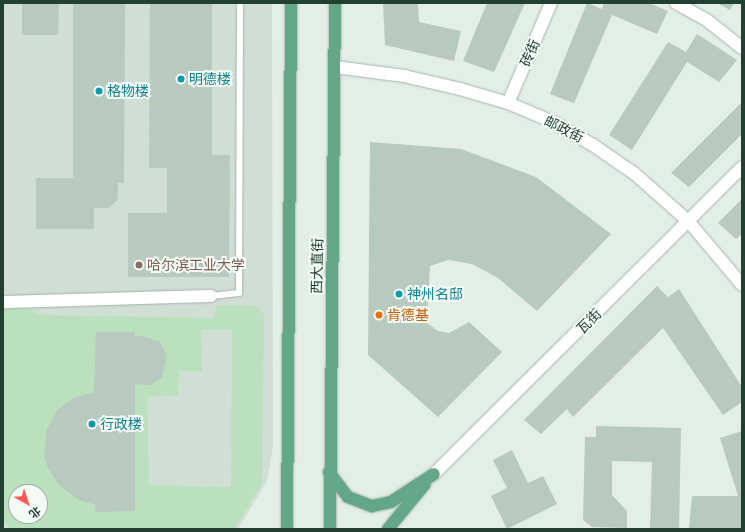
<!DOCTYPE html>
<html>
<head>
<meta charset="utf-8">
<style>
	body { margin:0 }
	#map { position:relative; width:745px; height:532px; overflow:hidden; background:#e3eee7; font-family:"Public Sans","Noto Sans SC",sans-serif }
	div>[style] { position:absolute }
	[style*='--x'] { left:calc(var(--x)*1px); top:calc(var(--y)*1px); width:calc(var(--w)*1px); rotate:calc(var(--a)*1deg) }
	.built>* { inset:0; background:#d1ded5 }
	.green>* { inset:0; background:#bae0bd }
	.building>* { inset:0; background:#b8c9bf }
	.roads { filter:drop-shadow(0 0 1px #a5b6ad) drop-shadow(0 0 1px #a5b6ad) }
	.lane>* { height:6px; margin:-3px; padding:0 3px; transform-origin:3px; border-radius:3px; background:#fff }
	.street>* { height:12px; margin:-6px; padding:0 6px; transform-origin:6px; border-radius:6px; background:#fff }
	.secondary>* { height:12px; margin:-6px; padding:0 6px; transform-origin:6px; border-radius:6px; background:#fff }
	.primary>* { height:12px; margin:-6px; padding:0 6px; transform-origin:6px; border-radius:6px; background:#64a688 }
	.dots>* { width:11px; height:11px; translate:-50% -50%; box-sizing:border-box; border:2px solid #f4faf5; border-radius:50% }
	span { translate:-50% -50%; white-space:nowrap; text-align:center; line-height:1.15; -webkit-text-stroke:4px #f4faf5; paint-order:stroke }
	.street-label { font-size:14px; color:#214032 }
	.culture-label { font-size:14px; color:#0d838f }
	.left { translate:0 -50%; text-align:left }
	.education-label { font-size:14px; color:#785e54 }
	.food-label { font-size:14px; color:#c56008 }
	.frame { position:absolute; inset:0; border:4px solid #214032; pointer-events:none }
	.north { position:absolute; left:8px; top:484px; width:40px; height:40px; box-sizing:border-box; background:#f4faf5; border:1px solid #a0b0a7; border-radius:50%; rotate:141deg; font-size:11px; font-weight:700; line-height:16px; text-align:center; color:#214032 }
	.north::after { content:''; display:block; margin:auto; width:14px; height:18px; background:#fb5b54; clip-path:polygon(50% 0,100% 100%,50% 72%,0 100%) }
</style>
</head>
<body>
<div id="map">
	<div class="built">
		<div style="clip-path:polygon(evenodd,3px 3px,272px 3px,273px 447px,267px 481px,238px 529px,3px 529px,3px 3px,16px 492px,40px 492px,40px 516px,16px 516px,16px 492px)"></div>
	</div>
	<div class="green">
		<div style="clip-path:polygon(evenodd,22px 302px,38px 315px,213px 318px,217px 305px,257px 306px,264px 315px,262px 484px,234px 529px,9px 529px,3px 520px,3px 312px,10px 305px,22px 302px,201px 330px,232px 330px,231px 487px,149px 485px,147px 397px,178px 395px,179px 371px,202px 371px,201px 330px,22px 302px,16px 492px,40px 492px,40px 516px,16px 516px,16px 492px)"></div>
	</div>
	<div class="building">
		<div style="clip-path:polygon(22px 3px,59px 3px,58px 35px,22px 35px)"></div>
		<div style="clip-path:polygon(73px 3px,125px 3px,124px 183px,118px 183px,118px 199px,109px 208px,94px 208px,94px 229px,36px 229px,36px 178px,73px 178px)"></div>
		<div style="clip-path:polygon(150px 3px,212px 3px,212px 155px,230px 155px,229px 277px,128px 277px,128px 213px,167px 213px,167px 168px,149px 168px)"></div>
		<div style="clip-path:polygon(383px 3px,418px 3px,419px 22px,461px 31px,454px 61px,385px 45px)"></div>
		<div style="clip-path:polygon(487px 3px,525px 3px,494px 72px,463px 61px)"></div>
		<div style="clip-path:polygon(587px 3px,602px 9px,604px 3px,649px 3px,668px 11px,657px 34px,612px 15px,574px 103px,550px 94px)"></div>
		<div style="clip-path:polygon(717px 3px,734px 3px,730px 10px)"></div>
		<div style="clip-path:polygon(697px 34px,737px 60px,719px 82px,687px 62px,632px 150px,609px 135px,668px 42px,686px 52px)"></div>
		<div style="clip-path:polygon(742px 102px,742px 134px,689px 187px,671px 173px)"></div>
		<div style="clip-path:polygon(370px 142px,461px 149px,536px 177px,611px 234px,537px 311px,498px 278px,472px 264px,448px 260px,430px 266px,427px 323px,438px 331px,449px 333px,469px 322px,502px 352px,438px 417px,368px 355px)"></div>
		<div style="clip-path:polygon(742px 199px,742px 234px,736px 239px,718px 223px)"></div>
		<div style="clip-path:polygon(657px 286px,668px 297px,679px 289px,742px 387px,742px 402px,723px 415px,663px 328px,573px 417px,567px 409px,541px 434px,524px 420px)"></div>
		<div style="clip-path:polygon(96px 332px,135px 332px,135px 336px,143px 336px,160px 342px,167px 355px,162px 377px,151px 385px,135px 384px,135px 511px,95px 512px,96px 505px,79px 500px,59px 485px,47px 467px,44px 454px,47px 429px,57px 410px,73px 398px,94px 392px)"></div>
		<div style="clip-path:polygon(596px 426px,681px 428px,679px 529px,650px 528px,652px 462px,612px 461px,612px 495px,627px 511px,627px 528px,592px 527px,583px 520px,585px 437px,596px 437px)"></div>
		<div style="clip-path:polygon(742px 431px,742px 529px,689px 529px,692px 496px,738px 496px,720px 438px)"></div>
		<div style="clip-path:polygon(512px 450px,528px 483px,543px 476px,557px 504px,507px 529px,491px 496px,507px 488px,493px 460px)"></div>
	</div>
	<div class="roads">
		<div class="lane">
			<div style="--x:211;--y:296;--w:28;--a:-6"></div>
			<div style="--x:239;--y:293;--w:290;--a:-89.8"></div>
		</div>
		<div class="street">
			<div style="--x:3;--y:302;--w:208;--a:-1.7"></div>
		</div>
		<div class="secondary">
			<div style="--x:676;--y:3;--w:37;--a:29"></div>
			<div style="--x:708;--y:21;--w:43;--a:38.5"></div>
			<div style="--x:335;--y:67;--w:70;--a:7.4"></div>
			<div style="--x:404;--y:76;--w:57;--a:13.1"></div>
			<div style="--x:460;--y:89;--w:50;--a:16.3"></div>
			<div style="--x:508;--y:103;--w:49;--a:22.9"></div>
			<div style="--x:553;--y:122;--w:46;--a:29.9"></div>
			<div style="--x:593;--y:145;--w:51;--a:34.6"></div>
			<div style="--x:635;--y:174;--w:72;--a:41.6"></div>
			<div style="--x:689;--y:222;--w:82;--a:49.9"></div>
			<div style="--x:508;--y:103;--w:109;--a:-66.7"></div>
			<div style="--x:434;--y:474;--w:435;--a:-44.9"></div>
		</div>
		<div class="primary">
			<div style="--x:329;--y:472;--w:31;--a:53"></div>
			<div style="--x:348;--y:497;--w:26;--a:21"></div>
			<div style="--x:372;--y:506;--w:19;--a:-12"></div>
			<div style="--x:391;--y:502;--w:51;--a:-33.1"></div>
			<div style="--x:287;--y:529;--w:526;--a:-89.56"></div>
			<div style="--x:330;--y:529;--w:526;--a:-89.46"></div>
			<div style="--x:388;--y:529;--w:58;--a:-50.6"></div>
		</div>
	</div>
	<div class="dots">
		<div style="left:181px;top:79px;background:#0f9aa8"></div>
		<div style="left:99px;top:91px;background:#0f9aa8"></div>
		<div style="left:139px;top:265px;background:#8d6e63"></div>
		<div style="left:399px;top:294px;background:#0f9aa8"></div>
		<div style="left:379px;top:315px;background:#e8710a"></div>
		<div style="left:92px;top:424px;background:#0f9aa8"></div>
	</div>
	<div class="street-label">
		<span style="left:530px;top:53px;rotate:-67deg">砖街</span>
		<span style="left:564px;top:129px;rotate:27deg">邮政街</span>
		<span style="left:317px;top:266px;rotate:-89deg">西大直街</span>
		<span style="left:589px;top:321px;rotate:-45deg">瓦街</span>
	</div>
	<div class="culture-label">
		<span class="left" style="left:189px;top:79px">明德楼</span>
		<span class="left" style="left:107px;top:91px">格物楼</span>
		<span class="left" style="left:407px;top:294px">神州名邸</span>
		<span class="left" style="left:100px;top:424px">行政楼</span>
	</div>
	<div class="education-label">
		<span class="left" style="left:147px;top:265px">哈尔滨工业大学</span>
	</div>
	<div class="food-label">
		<span class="left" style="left:387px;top:315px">肯德基</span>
	</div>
	<div class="frame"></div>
	<div class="north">北</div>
</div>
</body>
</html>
